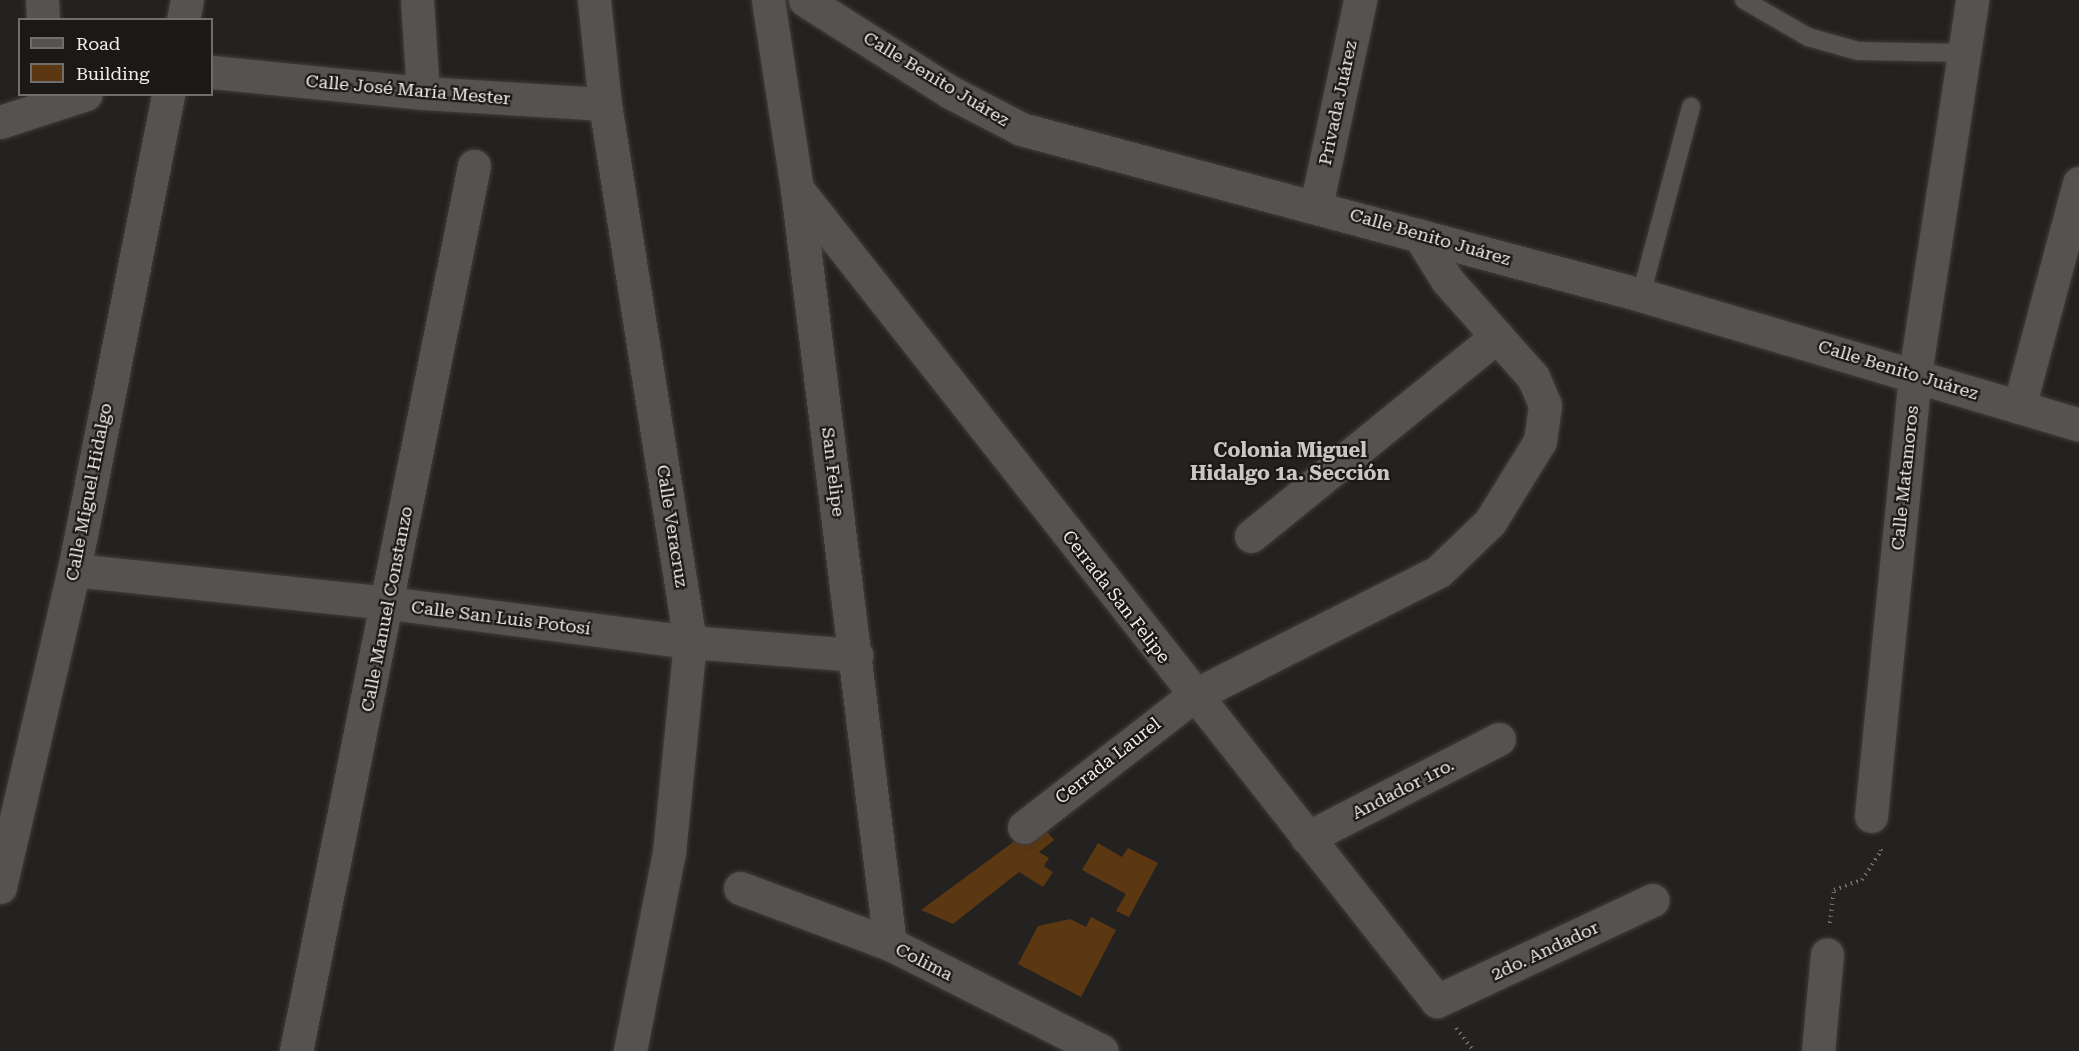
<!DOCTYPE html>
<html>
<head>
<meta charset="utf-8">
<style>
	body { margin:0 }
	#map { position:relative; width:2079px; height:1051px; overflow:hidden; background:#242220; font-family:"Roboto Serif",serif }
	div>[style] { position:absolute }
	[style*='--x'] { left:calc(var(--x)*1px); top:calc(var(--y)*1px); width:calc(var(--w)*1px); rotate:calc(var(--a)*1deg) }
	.building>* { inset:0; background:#5b3712 }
	.path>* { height:4px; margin-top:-2px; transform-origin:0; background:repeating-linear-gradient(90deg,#716f6d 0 1.5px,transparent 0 6px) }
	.roads { filter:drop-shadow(0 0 2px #3e3d3c) drop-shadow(0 0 2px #3e3d3c) }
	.lane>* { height:18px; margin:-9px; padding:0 9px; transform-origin:9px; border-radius:9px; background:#555351 }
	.street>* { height:33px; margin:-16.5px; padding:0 16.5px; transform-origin:16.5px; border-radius:16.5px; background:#555351 }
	span { translate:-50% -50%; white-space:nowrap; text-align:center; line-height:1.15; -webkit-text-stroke:4.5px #1b1917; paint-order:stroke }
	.street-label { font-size:18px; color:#eeedeb }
	.neighbourhood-label { font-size:20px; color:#c9c7c4; font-weight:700 }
	.legend { position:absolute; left:18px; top:18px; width:195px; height:78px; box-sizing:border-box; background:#1b1917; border:2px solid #6f6e6c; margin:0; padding:8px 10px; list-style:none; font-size:18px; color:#eeedeb }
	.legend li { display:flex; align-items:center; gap:12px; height:30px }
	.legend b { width:30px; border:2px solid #6f6e6c }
</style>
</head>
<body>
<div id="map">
	<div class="building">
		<div style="clip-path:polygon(1044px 828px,1054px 840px,1039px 852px,1049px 858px,1044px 866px,1053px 872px,1043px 887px,1019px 872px,953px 924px,921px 910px,1016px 840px,1025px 844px)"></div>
		<div style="clip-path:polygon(1098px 843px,1122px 857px,1128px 848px,1158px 863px,1129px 917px,1116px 911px,1126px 894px,1082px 870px)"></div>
		<div style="clip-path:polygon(1091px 917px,1116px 930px,1081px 997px,1018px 964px,1038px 926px,1070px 919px,1086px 927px)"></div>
	</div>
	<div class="path">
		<div style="--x:1830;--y:923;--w:33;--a:-83"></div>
		<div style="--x:1834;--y:890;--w:30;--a:-20"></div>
		<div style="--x:1862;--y:880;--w:35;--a:-57"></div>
		<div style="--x:1881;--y:851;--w:5;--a:-101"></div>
		<div style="--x:1456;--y:1028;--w:29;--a:52"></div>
	</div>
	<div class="roads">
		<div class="lane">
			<div style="--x:1744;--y:0;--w:74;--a:30"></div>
			<div style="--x:1808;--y:37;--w:52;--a:15.6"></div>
			<div style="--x:1858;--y:51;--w:106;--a:1.1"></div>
			<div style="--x:1641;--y:295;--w:195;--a:-75.1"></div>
		</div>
		<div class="street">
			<div style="--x:42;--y:0;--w:20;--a:87"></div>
			<div style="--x:417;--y:0;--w:93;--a:86.3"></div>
			<div style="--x:594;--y:0;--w:105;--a:84"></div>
			<div style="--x:605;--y:104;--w:545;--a:81.02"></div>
			<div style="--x:690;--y:642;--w:211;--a:95.7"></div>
			<div style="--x:669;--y:852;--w:203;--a:101.1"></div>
			<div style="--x:768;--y:0;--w:191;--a:81.3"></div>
			<div style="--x:797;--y:189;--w:761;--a:82.98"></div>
			<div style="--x:805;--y:0;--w:172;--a:32.4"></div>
			<div style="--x:950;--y:92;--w:80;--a:27.5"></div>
			<div style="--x:1021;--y:129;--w:642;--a:14.99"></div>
			<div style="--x:1641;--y:295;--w:457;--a:16.5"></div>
			<div style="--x:183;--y:20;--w:20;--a:-79"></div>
			<div style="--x:212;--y:72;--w:212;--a:5.7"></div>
			<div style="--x:423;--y:93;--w:182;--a:3.5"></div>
			<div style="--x:0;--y:122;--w:90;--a:-18"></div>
			<div style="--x:797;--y:189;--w:1034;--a:51.76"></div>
			<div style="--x:1437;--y:1001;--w:238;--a:-25.1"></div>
			<div style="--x:1316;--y:206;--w:211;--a:-77.9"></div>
			<div style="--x:2019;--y:407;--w:232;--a:-75"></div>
			<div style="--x:1251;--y:536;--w:317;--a:-39.1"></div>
			<div style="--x:74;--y:570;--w:317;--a:6"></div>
			<div style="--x:389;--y:603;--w:304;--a:7.4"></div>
			<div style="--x:690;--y:642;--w:167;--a:4.5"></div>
			<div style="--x:1871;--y:816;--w:444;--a:-84.3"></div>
			<div style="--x:1915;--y:374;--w:378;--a:-81.3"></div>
			<div style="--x:1024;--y:827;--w:214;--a:-37.8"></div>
			<div style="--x:1193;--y:696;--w:276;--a:-26.9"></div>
			<div style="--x:1439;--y:571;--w:71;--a:-43.9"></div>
			<div style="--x:1490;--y:522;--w:95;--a:-58.3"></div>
			<div style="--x:1540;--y:441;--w:36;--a:-82"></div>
			<div style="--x:1545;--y:405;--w:30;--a:-113"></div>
			<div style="--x:1533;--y:377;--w:130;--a:-131.6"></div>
			<div style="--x:1447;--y:280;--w:53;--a:-121.9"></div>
			<div style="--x:1307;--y:838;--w:216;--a:-27.3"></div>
			<div style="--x:0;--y:887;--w:326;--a:-76.9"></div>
			<div style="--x:74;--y:570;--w:485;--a:-78.8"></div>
			<div style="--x:740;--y:888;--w:160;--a:20.5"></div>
			<div style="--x:890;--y:944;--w:237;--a:26.8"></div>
			<div style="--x:296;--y:1051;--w:903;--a:-78.63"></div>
			<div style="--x:1818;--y:1051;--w:97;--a:-84.7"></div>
		</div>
	</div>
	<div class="street-label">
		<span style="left:936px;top:79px;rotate:31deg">Calle Benito Juárez</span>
		<span style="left:408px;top:90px;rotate:5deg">Calle José María Mester</span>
		<span style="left:1338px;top:103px;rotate:-78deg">Privada Juárez</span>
		<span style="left:1430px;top:237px;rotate:16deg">Calle Benito Juárez</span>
		<span style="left:1898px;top:370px;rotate:17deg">Calle Benito Juárez</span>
		<span style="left:833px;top:472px;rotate:83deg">San Felipe</span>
		<span style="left:1905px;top:478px;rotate:-84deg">Calle Matamoros</span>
		<span style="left:89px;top:492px;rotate:-79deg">Calle Miguel Hidalgo</span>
		<span style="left:672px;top:526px;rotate:81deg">Calle Veracruz</span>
		<span style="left:1116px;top:597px;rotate:52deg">Cerrada San Felipe</span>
		<span style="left:387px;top:609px;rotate:-79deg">Calle Manuel Constanzo</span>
		<span style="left:501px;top:618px;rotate:7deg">Calle San Luis Potosí</span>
		<span style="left:1108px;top:761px;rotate:-38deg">Cerrada Laurel</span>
		<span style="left:1403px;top:789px;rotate:-27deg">Andador 1ro.</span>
		<span style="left:1545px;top:951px;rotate:-25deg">2do. Andador</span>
		<span style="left:924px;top:962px;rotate:27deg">Colima</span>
	</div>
	<div class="neighbourhood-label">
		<span style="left:1290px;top:462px">Colonia Miguel<br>Hidalgo 1a. Sección</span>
	</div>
	<ul class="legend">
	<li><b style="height:8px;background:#555351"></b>Road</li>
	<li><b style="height:16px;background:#5b3712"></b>Building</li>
	</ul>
</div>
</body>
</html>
